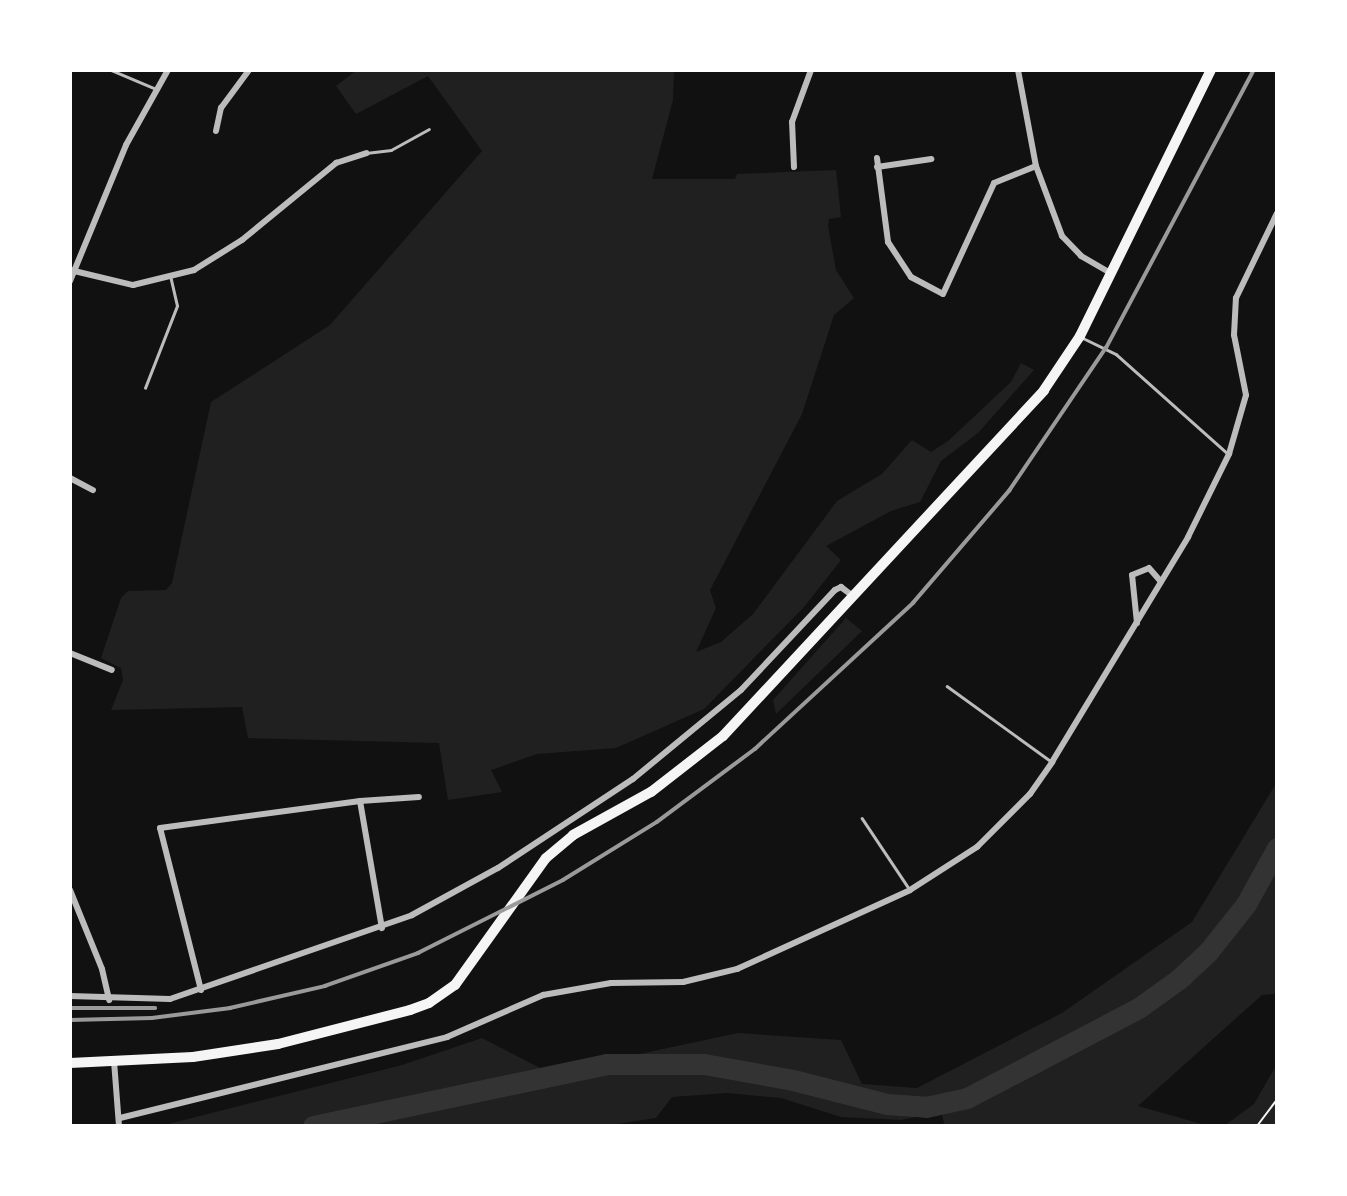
<!DOCTYPE html>
<html>
<head>
<meta charset="utf-8">
<style>
	body { margin:0 }
	#map { position:relative; width:1347px; height:1196px; overflow:hidden; background:#111; font-family:Rubik,sans-serif }
	div>[style] { position:absolute }
	[style*='--x'] { left:calc(var(--x)*1px); top:calc(var(--y)*1px); width:calc(var(--w)*1px); rotate:calc(var(--a)*1deg) }
	.green>* { inset:0; background:#202020 }
	.river>* { height:21px; margin:-10.5px; padding:0 10.5px; transform-origin:10.5px; border-radius:10.5px; background:#333 }
	.path>* { height:2px; margin:-1px; padding:0 1px; transform-origin:1px; border-radius:1px; background:#f5f5f5 }
	.service>* { height:2.5px; margin:-1.25px; padding:0 1.25px; transform-origin:1.25px; border-radius:1.25px; background:#bcbcbc }
	.minor>* { height:6px; margin:-3px; padding:0 3px; transform-origin:3px; border-radius:3px; background:#bcbcbc }
	.primary>* { height:10px; margin:-5px; padding:0 5px; transform-origin:5px; border-radius:5px; background:#f5f5f5 }
	.rail>* { height:3.5px; margin:-1.75px; padding:0 1.75px; transform-origin:1.75px; border-radius:1.75px; background:#9a9a9a }
	span { translate:-50% -50%; white-space:nowrap; text-align:center; line-height:1.15; -webkit-text-stroke:7px #fff; paint-order:stroke }
	.frame { position:absolute; inset:0; border:72px solid #fff; pointer-events:none }
</style>
</head>
<body>
<div id="map">
	<div class="green">
		<div style="clip-path:polygon(357px 70px,674px 70px,673px 100px,652px 179px,735px 179px,737px 174px,836px 170px,841px 217px,829px 219px,828px 226px,836px 270px,854px 298px,834px 315px,802px 414px,710px 590px,716px 608px,696px 652px,721px 642px,753px 614px,837px 501px,882px 474px,912px 440px,931px 452px,948px 441px,1011px 382px,1021px 363px,1034px 370px,978px 433px,941px 461px,920px 502px,891px 511px,826px 546px,841px 560px,804px 607px,704px 709px,616px 748px,537px 754px,491px 770px,502px 792px,448px 800px,439px 743px,248px 738px,242px 707px,111px 710px,123px 680px,121px 668px,101px 658px,121px 598px,128px 591px,166px 590px,172px 583px,211px 402px,330px 325px,482px 151px,428px 76px,356px 114px,336px 86px)"></div>
		<div style="clip-path:polygon(846px 618px,862px 631px,776px 714px,773px 700px)"></div>
		<div style="clip-path:polygon(1277px 782px,1277px 994px,1262px 995px,1138px 1106px,1209px 1126px,945px 1126px,941px 1112px,901px 1120px,841px 1117px,781px 1098px,727px 1093px,672px 1097px,656px 1118px,605px 1126px,160px 1126px,402px 1065px,482px 1038px,550px 1073px,738px 1033px,841px 1040px,862px 1084px,917px 1088px,1062px 1013px,1192px 922px)"></div>
		<div style="clip-path:polygon(1277px 1064px,1277px 1126px,1224px 1126px,1254px 1104px)"></div>
	</div>
	<div class="river">
		<div style="--x:313;--y:1126;--w:300;--a:-11.9"></div>
		<div style="--x:607;--y:1064;--w:97;--a:0"></div>
		<div style="--x:704;--y:1064;--w:90;--a:10.2"></div>
		<div style="--x:793;--y:1080;--w:97;--a:14.3"></div>
		<div style="--x:887;--y:1104;--w:39;--a:4"></div>
		<div style="--x:926;--y:1107;--w:42;--a:-12.4"></div>
		<div style="--x:967;--y:1098;--w:195;--a:-27.7"></div>
		<div style="--x:1140;--y:1007;--w:48;--a:-35.7"></div>
		<div style="--x:1179;--y:979;--w:40;--a:-43"></div>
		<div style="--x:1208;--y:952;--w:61;--a:-51.6"></div>
		<div style="--x:1246;--y:904;--w:64;--a:-61"></div>
	</div>
	<div class="path">
		<div style="--x:1257;--y:1126;--w:34;--a:-53"></div>
	</div>
	<div class="service">
		<div style="--x:111;--y:70;--w:49;--a:22.9"></div>
		<div style="--x:366;--y:153;--w:25;--a:-7"></div>
		<div style="--x:391;--y:150;--w:43;--a:-28.9"></div>
		<div style="--x:1083;--y:338;--w:37;--a:26"></div>
		<div style="--x:1116;--y:354;--w:149;--a:41.7"></div>
		<div style="--x:145;--y:388;--w:88;--a:-68.7"></div>
		<div style="--x:177;--y:306;--w:28;--a:-103"></div>
		<div style="--x:947;--y:686;--w:130;--a:35.9"></div>
		<div style="--x:862;--y:818;--w:87;--a:56.3"></div>
	</div>
	<div class="minor">
		<div style="--x:1018;--y:70;--w:98;--a:79.4"></div>
		<div style="--x:1036;--y:166;--w:75;--a:69.6"></div>
		<div style="--x:1062;--y:236;--w:28;--a:46"></div>
		<div style="--x:1081;--y:256;--w:36;--a:30"></div>
		<div style="--x:216;--y:131;--w:24;--a:-78"></div>
		<div style="--x:221;--y:108;--w:47;--a:-53.6"></div>
		<div style="--x:877;--y:158;--w:85;--a:82.5"></div>
		<div style="--x:888;--y:242;--w:42;--a:56.7"></div>
		<div style="--x:911;--y:277;--w:36;--a:28"></div>
		<div style="--x:943;--y:294;--w:122;--a:-65.3"></div>
		<div style="--x:994;--y:183;--w:45;--a:-22"></div>
		<div style="--x:794;--y:167;--w:45;--a:-92.5"></div>
		<div style="--x:792;--y:122;--w:55;--a:-69.9"></div>
		<div style="--x:877;--y:167;--w:55;--a:-8.4"></div>
		<div style="--x:70;--y:270;--w:65;--a:13.4"></div>
		<div style="--x:133;--y:285;--w:63;--a:-13.8"></div>
		<div style="--x:194;--y:270;--w:57;--a:-32"></div>
		<div style="--x:242;--y:240;--w:122;--a:-39.3"></div>
		<div style="--x:336;--y:163;--w:32;--a:-18"></div>
		<div style="--x:70;--y:281;--w:147;--a:-67.6"></div>
		<div style="--x:126;--y:145;--w:86;--a:-60.8"></div>
		<div style="--x:70;--y:478;--w:26;--a:28"></div>
		<div style="--x:1137;--y:623;--w:48;--a:-95.9"></div>
		<div style="--x:1132;--y:575;--w:18;--a:-22"></div>
		<div style="--x:1149;--y:568;--w:18;--a:49"></div>
		<div style="--x:70;--y:653;--w:45;--a:22"></div>
		<div style="--x:360;--y:801;--w:129;--a:80.2"></div>
		<div style="--x:70;--y:890;--w:85;--a:67.9"></div>
		<div style="--x:102;--y:969;--w:32;--a:77"></div>
		<div style="--x:201;--y:990;--w:167;--a:-104.2"></div>
		<div style="--x:160;--y:828;--w:202;--a:-7.7"></div>
		<div style="--x:360;--y:801;--w:59;--a:-3.9"></div>
		<div style="--x:70;--y:996;--w:100;--a:1.7"></div>
		<div style="--x:170;--y:999;--w:256;--a:-19.1"></div>
		<div style="--x:412;--y:915;--w:98;--a:-28.7"></div>
		<div style="--x:498;--y:868;--w:162;--a:-33.4"></div>
		<div style="--x:633;--y:779;--w:140;--a:-39.5"></div>
		<div style="--x:741;--y:690;--w:137;--a:-46.8"></div>
		<div style="--x:835;--y:590;--w:7;--a:-27"></div>
		<div style="--x:841;--y:587;--w:15;--a:37"></div>
		<div style="--x:114;--y:1061;--w:65;--a:85.6"></div>
		<div style="--x:120;--y:1118;--w:337;--a:-13.9"></div>
		<div style="--x:447;--y:1037;--w:105;--a:-23.6"></div>
		<div style="--x:543;--y:995;--w:69;--a:-10"></div>
		<div style="--x:611;--y:983;--w:72;--a:-0.8"></div>
		<div style="--x:683;--y:982;--w:56;--a:-13.5"></div>
		<div style="--x:737;--y:969;--w:190;--a:-24.5"></div>
		<div style="--x:910;--y:890;--w:80;--a:-32.7"></div>
		<div style="--x:977;--y:847;--w:75;--a:-45"></div>
		<div style="--x:1030;--y:794;--w:39;--a:-55"></div>
		<div style="--x:1052;--y:762;--w:263;--a:-58.8"></div>
		<div style="--x:1188;--y:537;--w:93;--a:-63.7"></div>
		<div style="--x:1229;--y:454;--w:61;--a:-73.9"></div>
		<div style="--x:1246;--y:395;--w:61;--a:-101.3"></div>
		<div style="--x:1234;--y:335;--w:37;--a:-87"></div>
		<div style="--x:1236;--y:298;--w:94;--a:-64.2"></div>
	</div>
	<div class="primary">
		<div style="--x:70;--y:1063;--w:123;--a:-2.8"></div>
		<div style="--x:193;--y:1057;--w:86;--a:-8.7"></div>
		<div style="--x:278;--y:1044;--w:136;--a:-14.4"></div>
		<div style="--x:410;--y:1010;--w:20;--a:-20"></div>
		<div style="--x:429;--y:1003;--w:32;--a:-35"></div>
		<div style="--x:455;--y:985;--w:156;--a:-54.4"></div>
		<div style="--x:546;--y:858;--w:35;--a:-40"></div>
		<div style="--x:573;--y:835;--w:89;--a:-28.9"></div>
		<div style="--x:651;--y:792;--w:91;--a:-37.9"></div>
		<div style="--x:723;--y:736;--w:472;--a:-47.1"></div>
		<div style="--x:1044;--y:390;--w:65;--a:-56.3"></div>
		<div style="--x:1080;--y:336;--w:297;--a:-63.8"></div>
	</div>
	<div class="rail">
		<div style="--x:70;--y:1008;--w:85;--a:0"></div>
		<div style="--x:70;--y:1020;--w:82;--a:-1.4"></div>
		<div style="--x:152;--y:1018;--w:79;--a:-7.3"></div>
		<div style="--x:230;--y:1008;--w:98;--a:-13"></div>
		<div style="--x:325;--y:986;--w:99;--a:-19.5"></div>
		<div style="--x:418;--y:953;--w:162;--a:-26.7"></div>
		<div style="--x:563;--y:880;--w:110;--a:-31.7"></div>
		<div style="--x:657;--y:822;--w:122;--a:-36.7"></div>
		<div style="--x:755;--y:749;--w:215;--a:-42.7"></div>
		<div style="--x:913;--y:603;--w:148;--a:-49.4"></div>
		<div style="--x:1009;--y:491;--w:173;--a:-55.9"></div>
		<div style="--x:1106;--y:348;--w:315;--a:-62"></div>
	</div>
	<div class="frame"></div>
</div>
</body>
</html>
